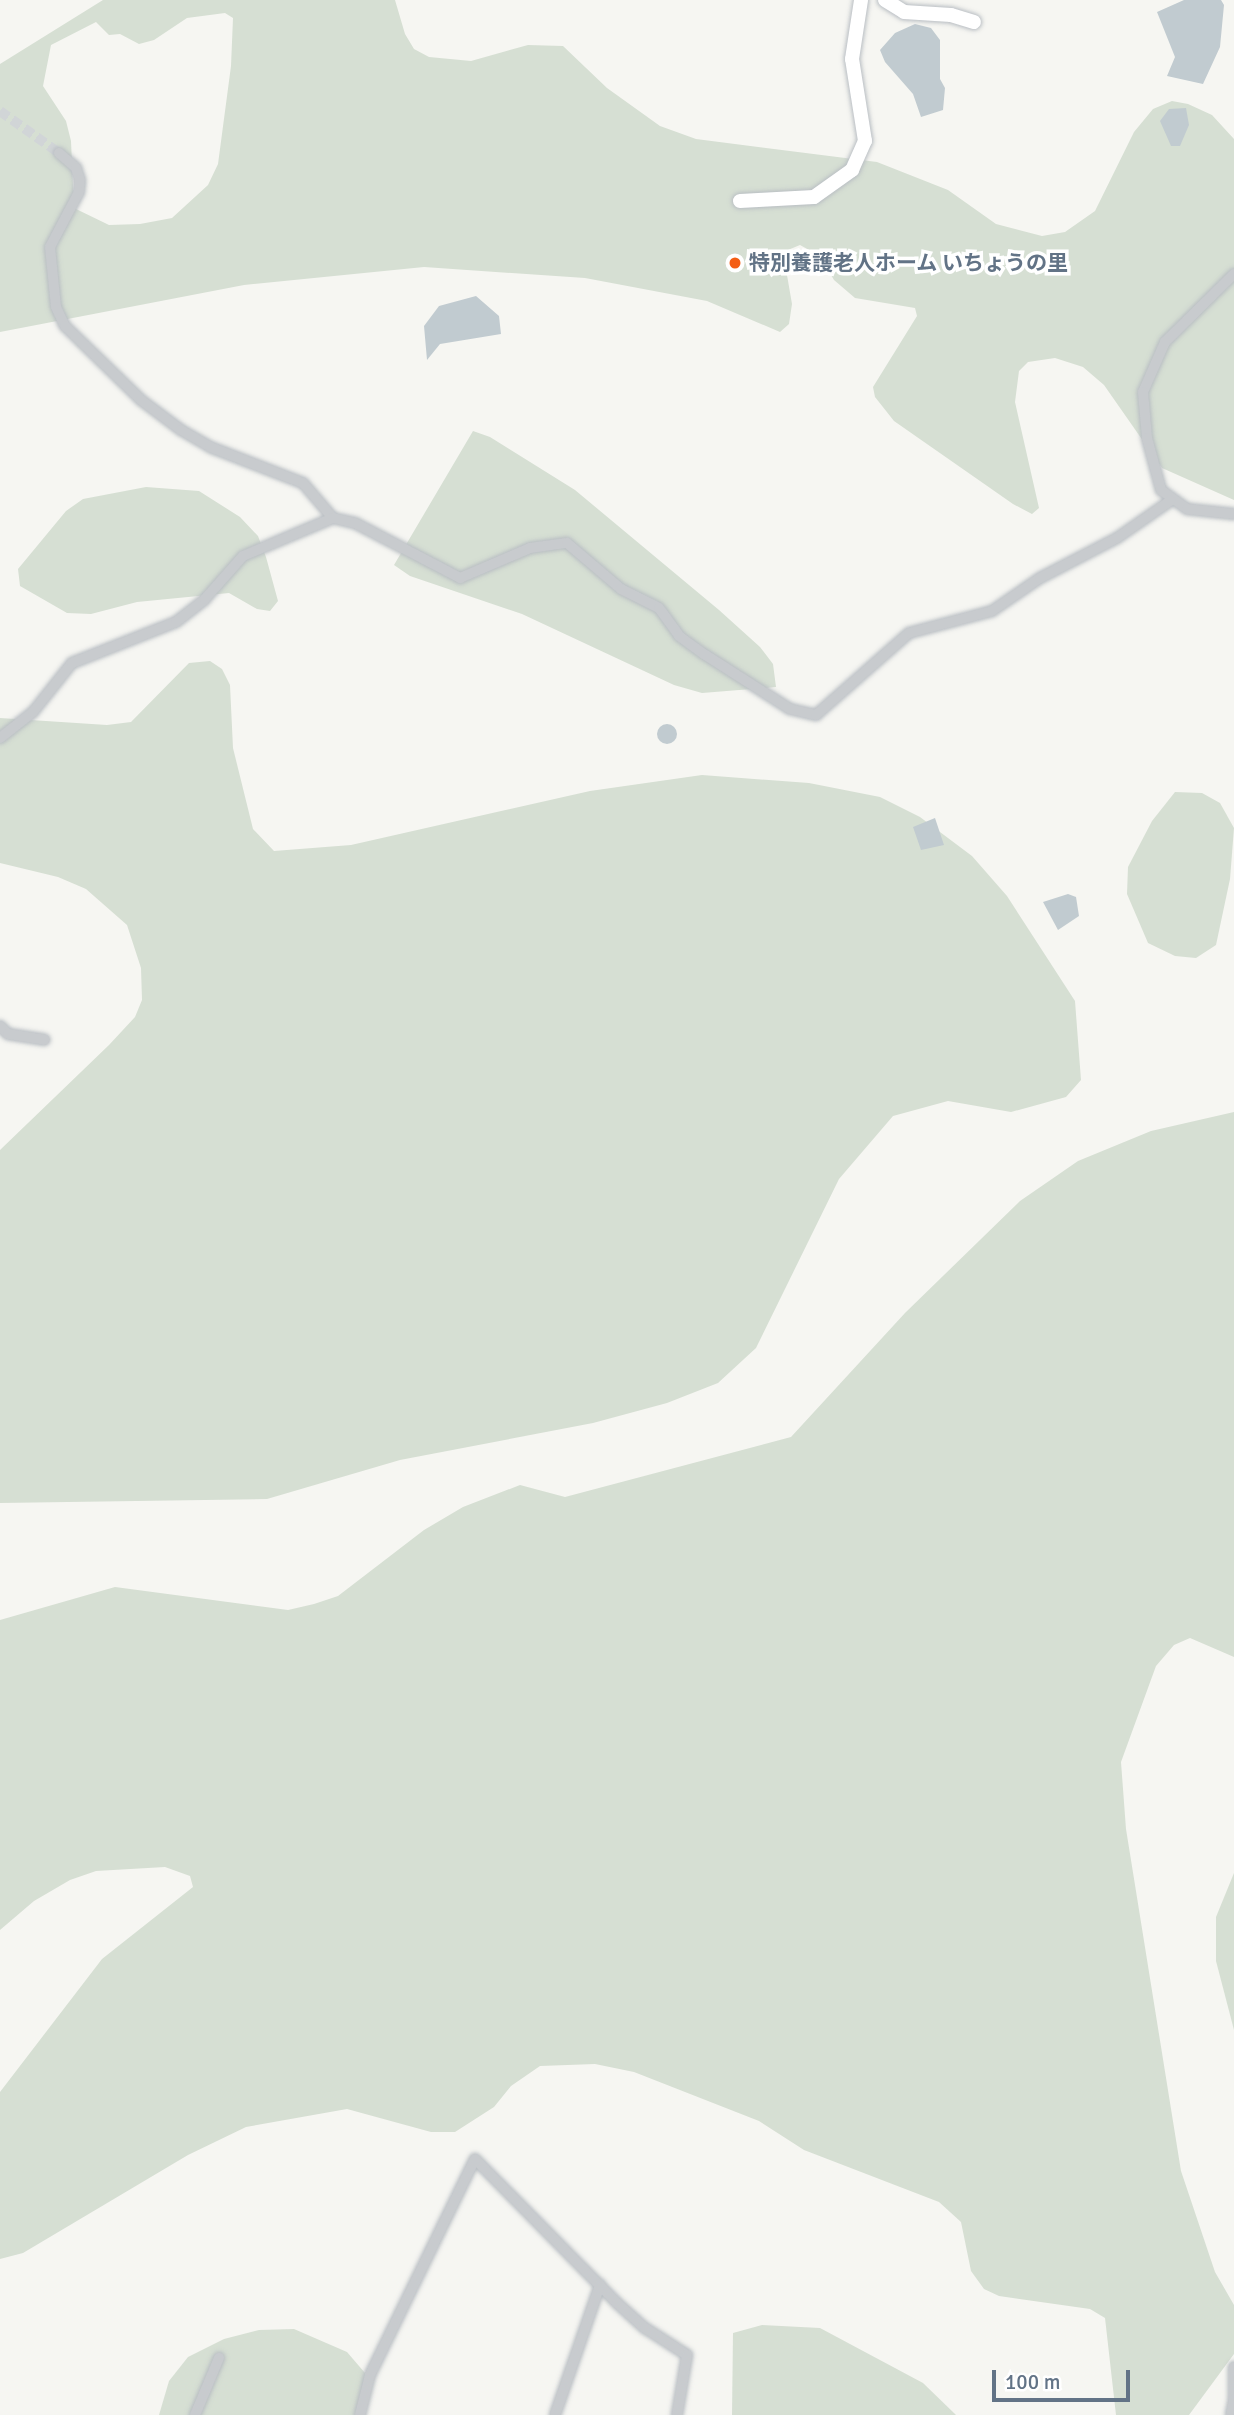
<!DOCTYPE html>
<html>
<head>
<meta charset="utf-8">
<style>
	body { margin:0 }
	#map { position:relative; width:1234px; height:2415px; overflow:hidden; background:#f6f6f2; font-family:Signika,"Noto Sans JP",sans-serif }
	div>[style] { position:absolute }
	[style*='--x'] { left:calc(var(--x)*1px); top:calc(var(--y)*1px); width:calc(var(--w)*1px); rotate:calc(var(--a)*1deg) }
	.green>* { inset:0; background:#d6dfd3 }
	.water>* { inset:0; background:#c1cbd0 }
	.round { border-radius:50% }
	.street-tunnel>* { height:10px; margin-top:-5px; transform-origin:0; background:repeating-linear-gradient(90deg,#d1d5d7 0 10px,transparent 0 15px) }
	.roads { filter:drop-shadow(0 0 2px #b9bec3) drop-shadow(0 0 2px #b9bec3) }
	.street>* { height:10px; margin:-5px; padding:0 5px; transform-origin:5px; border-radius:5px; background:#c8cbce }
	.secondary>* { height:14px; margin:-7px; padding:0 7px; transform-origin:7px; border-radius:7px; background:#fff }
	.dots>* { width:19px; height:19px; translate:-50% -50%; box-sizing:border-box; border:4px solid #fff; border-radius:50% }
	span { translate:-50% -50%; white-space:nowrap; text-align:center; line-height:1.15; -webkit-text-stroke:7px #fff; paint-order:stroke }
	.poi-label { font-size:21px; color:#627386; font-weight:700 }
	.left { translate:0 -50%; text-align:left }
	.scale { position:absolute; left:992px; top:2370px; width:138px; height:32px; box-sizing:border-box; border:4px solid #627386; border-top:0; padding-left:9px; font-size:21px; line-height:24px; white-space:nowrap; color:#627386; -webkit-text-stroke:5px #fff; paint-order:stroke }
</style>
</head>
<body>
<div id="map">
	<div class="green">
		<div style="clip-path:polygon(evenodd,103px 0,395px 0,405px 34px,414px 49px,429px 57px,471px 61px,528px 45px,563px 46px,607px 88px,660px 126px,696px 139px,877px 162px,948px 190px,996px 224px,1042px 236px,1065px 232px,1095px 211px,1134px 132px,1153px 109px,1172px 101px,1188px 104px,1212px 115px,1234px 139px,1234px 500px,1162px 468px,1104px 385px,1083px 367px,1055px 358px,1028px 362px,1019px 371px,1015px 402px,1039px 508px,1032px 514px,1013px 504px,894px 421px,875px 397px,873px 387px,917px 316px,915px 308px,855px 298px,834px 280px,820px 256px,800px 245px,783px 252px,792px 304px,789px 324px,780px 332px,707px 301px,585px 278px,424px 267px,244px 285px,0 332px,0 64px,103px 0,225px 13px,233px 18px,231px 66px,218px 164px,208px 185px,172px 218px,140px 224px,109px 225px,74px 208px,71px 141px,66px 121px,43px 86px,51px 45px,96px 22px,109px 35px,120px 34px,139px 44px,154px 40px,187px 18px,225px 13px)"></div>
		<div style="clip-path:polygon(473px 431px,490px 437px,575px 490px,719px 610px,760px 647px,773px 664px,776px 687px,702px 693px,674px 685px,522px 614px,410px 576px,394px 565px)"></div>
		<div style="clip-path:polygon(146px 487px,199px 491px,240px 517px,258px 536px,266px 557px,278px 601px,270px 611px,257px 609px,229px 593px,137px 602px,91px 614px,67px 613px,20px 586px,18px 569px,66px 511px,83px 499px)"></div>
		<div style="clip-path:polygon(210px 661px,222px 669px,230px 685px,233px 748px,253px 829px,274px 851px,351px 845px,590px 791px,702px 775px,809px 783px,880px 797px,920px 817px,972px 856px,1007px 896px,1075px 1001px,1081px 1080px,1066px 1097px,1011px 1112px,948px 1101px,893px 1116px,839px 1179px,756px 1348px,718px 1383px,667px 1403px,593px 1423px,400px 1460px,267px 1499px,0 1503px,0 1150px,109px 1045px,135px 1017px,142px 1000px,141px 968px,127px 925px,86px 889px,58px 877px,0 863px,0 718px,107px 725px,131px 722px,189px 663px)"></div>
		<div style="clip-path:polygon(1175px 792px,1202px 793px,1220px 803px,1234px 828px,1230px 879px,1216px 945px,1196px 958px,1175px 956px,1148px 943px,1127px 894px,1128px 867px,1152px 821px)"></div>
		<div style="clip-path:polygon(1234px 1112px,1234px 1657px,1190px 1638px,1174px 1645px,1156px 1666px,1121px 1762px,1126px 1829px,1181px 2171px,1215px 2272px,1234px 2305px,1234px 2354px,1189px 2415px,1116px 2415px,1105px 2318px,1090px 2309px,999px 2296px,984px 2289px,971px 2271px,961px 2222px,939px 2202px,804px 2150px,759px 2121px,634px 2072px,595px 2064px,540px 2066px,511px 2086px,494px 2107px,455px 2132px,431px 2132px,347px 2109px,246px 2127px,188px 2155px,23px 2253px,0 2259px,0 2092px,102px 1959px,193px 1887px,190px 1876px,165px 1867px,96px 1871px,70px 1880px,34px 1901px,0 1930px,0 1620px,115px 1587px,288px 1610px,314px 1604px,338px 1596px,424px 1530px,463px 1507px,520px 1485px,565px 1497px,791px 1437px,905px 1313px,1020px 1201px,1078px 1161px,1151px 1131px)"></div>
		<div style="clip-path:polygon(1234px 1873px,1234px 2030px,1216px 1961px,1216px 1917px)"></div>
		<div style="clip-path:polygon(762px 2325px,820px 2328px,923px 2383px,956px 2415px,732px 2415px,733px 2333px)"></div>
		<div style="clip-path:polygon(294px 2329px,347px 2352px,365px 2373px,370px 2390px,364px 2415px,159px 2415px,169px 2381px,188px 2357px,224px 2339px,259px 2330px)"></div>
	</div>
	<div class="water">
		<div style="clip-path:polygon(1184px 0,1221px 0,1224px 5px,1220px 47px,1203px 84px,1167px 76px,1175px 57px,1157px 12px)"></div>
		<div style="clip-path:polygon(915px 24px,931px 28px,940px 40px,940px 79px,945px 88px,943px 110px,921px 117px,913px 94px,885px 62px,880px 50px,895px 33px)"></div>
		<div style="clip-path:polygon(1186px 108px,1189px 125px,1180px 146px,1171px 146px,1160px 121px,1169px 109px)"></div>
		<div style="clip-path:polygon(476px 296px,499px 316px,501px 334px,440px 344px,427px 360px,424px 326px,439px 306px)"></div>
		<div class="round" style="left:657px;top:724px;width:20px;height:20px"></div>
		<div style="clip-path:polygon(935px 818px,944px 845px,921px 850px,913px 827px)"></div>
		<div style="clip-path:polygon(1068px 894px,1076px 897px,1079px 916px,1058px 930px,1043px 902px)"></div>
	</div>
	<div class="street-tunnel">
		<div style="--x:0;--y:111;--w:72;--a:35.4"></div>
	</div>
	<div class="roads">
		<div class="street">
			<div style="--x:59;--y:153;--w:23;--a:41"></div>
			<div style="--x:76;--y:168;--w:13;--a:72"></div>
			<div style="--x:80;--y:180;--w:12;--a:95"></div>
			<div style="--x:79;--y:192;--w:62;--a:117.8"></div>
			<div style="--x:50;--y:247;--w:60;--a:84.3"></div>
			<div style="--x:56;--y:307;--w:21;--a:65"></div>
			<div style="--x:65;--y:326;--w:106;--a:44.2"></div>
			<div style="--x:141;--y:400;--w:50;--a:36.9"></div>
			<div style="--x:181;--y:430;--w:34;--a:30"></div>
			<div style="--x:210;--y:447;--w:100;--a:21.2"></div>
			<div style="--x:303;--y:483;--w:46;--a:49.4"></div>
			<div style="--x:1234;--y:274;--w:97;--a:135.4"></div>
			<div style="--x:1165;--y:342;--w:55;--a:113.7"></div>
			<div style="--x:1143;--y:392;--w:46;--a:85"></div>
			<div style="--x:1147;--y:438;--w:54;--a:74.9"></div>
			<div style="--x:1161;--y:490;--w:32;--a:36"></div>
			<div style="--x:1187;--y:509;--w:47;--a:6.1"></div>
			<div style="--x:0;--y:738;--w:42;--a:-38.2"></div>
			<div style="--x:33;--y:712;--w:63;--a:-51.5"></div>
			<div style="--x:72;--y:663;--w:112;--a:-21.5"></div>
			<div style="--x:176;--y:622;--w:37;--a:-38"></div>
			<div style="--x:205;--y:599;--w:57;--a:-48.5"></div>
			<div style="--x:243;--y:556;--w:98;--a:-22.9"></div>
			<div style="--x:333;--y:518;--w:23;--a:13"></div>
			<div style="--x:355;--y:523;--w:119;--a:27.6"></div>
			<div style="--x:460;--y:578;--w:76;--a:-23.2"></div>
			<div style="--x:530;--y:548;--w:37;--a:-8"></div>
			<div style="--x:567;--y:543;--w:71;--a:40.4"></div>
			<div style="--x:621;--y:589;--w:42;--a:26.6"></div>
			<div style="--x:659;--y:608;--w:34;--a:54"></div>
			<div style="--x:679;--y:636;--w:31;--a:36"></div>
			<div style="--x:704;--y:654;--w:102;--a:32.6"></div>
			<div style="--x:790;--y:709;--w:27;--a:13"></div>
			<div style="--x:816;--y:715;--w:124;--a:-41.4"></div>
			<div style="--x:909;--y:633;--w:86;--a:-14.8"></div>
			<div style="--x:992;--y:611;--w:58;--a:-34.5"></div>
			<div style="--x:1040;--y:578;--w:87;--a:-27.5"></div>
			<div style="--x:1117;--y:538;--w:65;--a:-34.9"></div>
			<div style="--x:0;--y:1026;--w:11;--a:45"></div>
			<div style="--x:8;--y:1034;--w:37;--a:9"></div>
			<div style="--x:1234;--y:2367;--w:31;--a:90"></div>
			<div style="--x:195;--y:2415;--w:62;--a:-67.2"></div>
			<div style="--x:360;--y:2415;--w:41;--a:-76"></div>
			<div style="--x:370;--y:2375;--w:240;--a:-64.1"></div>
			<div style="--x:475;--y:2159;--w:202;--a:45.4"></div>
			<div style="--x:617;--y:2303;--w:38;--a:42"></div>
			<div style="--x:645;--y:2328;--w:50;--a:32.7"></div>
			<div style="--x:687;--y:2355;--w:61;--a:99.5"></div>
			<div style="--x:555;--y:2415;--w:138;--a:-70.9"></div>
			<div style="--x:1231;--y:2415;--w:16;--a:-79"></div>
		</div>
		<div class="secondary">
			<div style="--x:885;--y:0;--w:22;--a:32"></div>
			<div style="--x:904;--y:12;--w:47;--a:3.7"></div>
			<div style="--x:951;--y:15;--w:24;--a:17"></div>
			<div style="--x:740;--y:201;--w:74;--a:-3.1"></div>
			<div style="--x:814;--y:197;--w:47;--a:-35.4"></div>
			<div style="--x:852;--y:170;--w:32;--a:-66"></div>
			<div style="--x:865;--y:141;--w:83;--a:-99"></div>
			<div style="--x:852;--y:59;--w:60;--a:-81.3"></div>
		</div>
	</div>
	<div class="dots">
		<div style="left:735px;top:263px;background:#f45e14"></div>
	</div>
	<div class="poi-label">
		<span class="left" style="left:749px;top:263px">特別養護老人ホーム いちょうの里</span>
	</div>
	<div class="scale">100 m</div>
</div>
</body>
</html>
